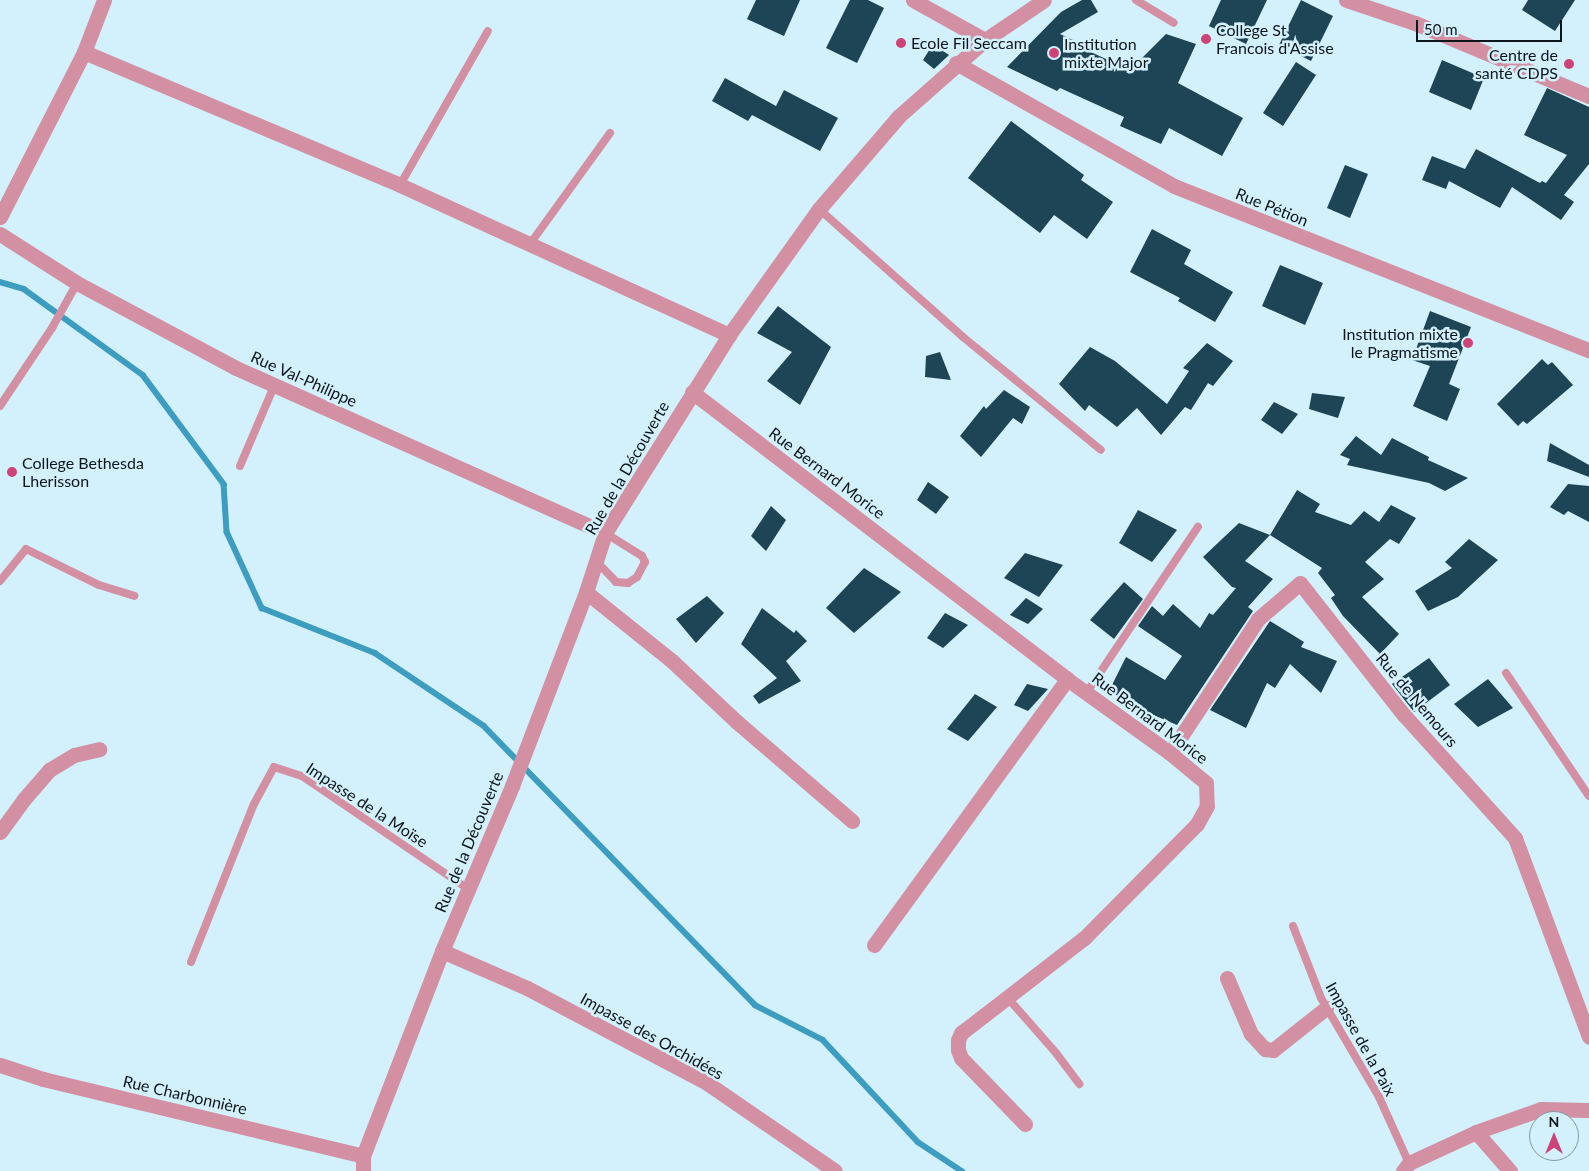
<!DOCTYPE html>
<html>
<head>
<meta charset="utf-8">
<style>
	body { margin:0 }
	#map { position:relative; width:1589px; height:1171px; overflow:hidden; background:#d3f0fd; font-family:Lato,sans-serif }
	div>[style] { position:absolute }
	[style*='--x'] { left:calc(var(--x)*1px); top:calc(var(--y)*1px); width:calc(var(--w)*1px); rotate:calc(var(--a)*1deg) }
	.stream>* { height:5.5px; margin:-2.75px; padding:0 2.75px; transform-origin:2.75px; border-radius:2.75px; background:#3d9dc0 }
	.building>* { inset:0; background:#1e4555 }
	.service>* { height:8px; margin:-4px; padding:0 4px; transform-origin:4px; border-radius:4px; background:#d390a3 }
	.minor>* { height:15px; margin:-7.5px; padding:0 7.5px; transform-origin:7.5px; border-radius:7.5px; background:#d390a3 }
	.tertiary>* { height:15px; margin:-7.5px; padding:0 7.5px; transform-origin:7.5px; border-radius:7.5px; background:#d390a3 }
	.dots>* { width:14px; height:14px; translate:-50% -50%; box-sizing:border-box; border:2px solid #d3f0fd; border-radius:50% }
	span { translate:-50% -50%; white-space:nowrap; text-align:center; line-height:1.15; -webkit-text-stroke:5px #d3f0fd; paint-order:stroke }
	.poi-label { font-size:16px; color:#0c161b }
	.left { translate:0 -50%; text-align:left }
	.right { translate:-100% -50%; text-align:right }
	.street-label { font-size:16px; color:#0c161b }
	.north { position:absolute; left:1529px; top:1111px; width:50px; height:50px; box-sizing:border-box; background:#d3f0fd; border:1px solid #8399a3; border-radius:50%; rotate:0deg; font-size:14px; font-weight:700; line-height:20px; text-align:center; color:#0c161b }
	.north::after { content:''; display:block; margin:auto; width:18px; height:22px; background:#ce4377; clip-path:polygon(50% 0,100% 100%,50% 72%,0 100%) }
	.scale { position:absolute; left:1416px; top:20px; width:146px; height:22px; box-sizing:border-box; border:2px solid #0c161b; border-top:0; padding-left:6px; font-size:15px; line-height:18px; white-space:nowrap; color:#0c161b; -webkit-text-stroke:4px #d3f0fd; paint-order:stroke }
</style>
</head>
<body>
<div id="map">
	<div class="stream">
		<div style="--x:0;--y:282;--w:25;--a:16"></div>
		<div style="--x:24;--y:289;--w:147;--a:35.9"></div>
		<div style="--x:143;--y:375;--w:136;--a:53.4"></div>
		<div style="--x:224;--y:484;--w:48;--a:86.4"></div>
		<div style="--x:227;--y:532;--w:84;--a:65.3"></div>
		<div style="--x:262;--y:608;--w:122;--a:21.7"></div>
		<div style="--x:375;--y:653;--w:131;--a:33.8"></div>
		<div style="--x:484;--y:726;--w:389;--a:45.8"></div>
		<div style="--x:755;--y:1005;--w:76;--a:27.2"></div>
		<div style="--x:823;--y:1040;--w:139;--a:47"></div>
		<div style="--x:918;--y:1142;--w:53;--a:33.4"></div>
	</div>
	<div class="building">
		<div style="clip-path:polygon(756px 0,800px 0,784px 36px,747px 19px)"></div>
		<div style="clip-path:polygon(850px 0,868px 0,884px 8px,857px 63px,826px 48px)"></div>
		<div style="clip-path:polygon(1082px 0,1091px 0,1098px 12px,1060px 34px,1084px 45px,1082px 48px,1130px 70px,1166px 34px,1196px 44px,1178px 83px,1243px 118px,1222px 156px,1169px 128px,1161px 144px,1120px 126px,1124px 117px,1060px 88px,1057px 91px,1007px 67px,1061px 12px)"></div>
		<div style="clip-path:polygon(1221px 0,1267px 0,1246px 44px,1209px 26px)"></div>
		<div style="clip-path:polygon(1301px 0,1333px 16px,1311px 61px,1279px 45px)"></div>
		<div style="clip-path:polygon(1528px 0,1575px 0,1555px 31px,1522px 10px)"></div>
		<div style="clip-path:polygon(933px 44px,949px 55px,934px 69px,923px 60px)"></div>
		<div style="clip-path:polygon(1442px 60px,1484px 78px,1471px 110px,1429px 92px)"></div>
		<div style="clip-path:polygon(1296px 62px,1316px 75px,1283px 126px,1263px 113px)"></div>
		<div style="clip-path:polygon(725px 78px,776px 106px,784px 90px,838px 118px,820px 151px,752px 115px,748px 121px,712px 101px)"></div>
		<div style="clip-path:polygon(1547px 88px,1589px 107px,1589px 164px,1564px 195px,1574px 202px,1561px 220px,1512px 187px,1500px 208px,1449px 181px,1446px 189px,1422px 180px,1432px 156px,1465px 169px,1476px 149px,1540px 183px,1542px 181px,1546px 183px,1567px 155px,1524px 135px)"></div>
		<div style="clip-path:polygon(1011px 121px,1084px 175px,1081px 180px,1113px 202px,1087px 239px,1054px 215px,1040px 233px,968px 178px)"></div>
		<div style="clip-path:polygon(1345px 165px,1368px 174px,1350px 218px,1327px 208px)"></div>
		<div style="clip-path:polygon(1152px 229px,1191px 250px,1184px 264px,1233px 292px,1215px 322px,1178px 301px,1180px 298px,1130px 272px)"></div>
		<div style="clip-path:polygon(1280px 265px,1323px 283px,1305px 325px,1262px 306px)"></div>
		<div style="clip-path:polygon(778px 306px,831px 347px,800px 405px,767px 381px,792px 352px,757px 333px)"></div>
		<div style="clip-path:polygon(1430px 311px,1471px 327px,1449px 384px,1460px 389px,1447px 421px,1413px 406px,1430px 366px,1412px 360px)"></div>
		<div style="clip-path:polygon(1207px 343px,1233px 361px,1213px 386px,1208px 383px,1191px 410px,1185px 407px,1161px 435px,1137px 408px,1117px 427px,1089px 405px,1085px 411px,1059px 384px,1090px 347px,1115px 361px,1167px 404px,1189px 371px,1183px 368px)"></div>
		<div style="clip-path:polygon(940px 352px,951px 380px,925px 377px,926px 356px)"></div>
		<div style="clip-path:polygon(1542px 359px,1548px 365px,1552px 362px,1573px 385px,1527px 424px,1523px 421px,1518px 426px,1497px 404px)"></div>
		<div style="clip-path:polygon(1004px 390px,1030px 407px,1022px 424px,1013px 418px,981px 457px,960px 436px,984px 406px,986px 409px)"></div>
		<div style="clip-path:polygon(1312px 393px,1345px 397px,1338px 418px,1309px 409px)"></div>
		<div style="clip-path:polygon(1274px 402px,1298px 414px,1282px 434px,1261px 420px)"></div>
		<div style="clip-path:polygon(1356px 436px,1381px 455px,1392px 438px,1429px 457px,1428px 460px,1468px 478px,1445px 491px,1429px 483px,1347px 465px,1350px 459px,1340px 455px)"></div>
		<div style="clip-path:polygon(1550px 443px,1589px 465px,1589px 477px,1547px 461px)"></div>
		<div style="clip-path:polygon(928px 482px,949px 497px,936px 514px,917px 500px)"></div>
		<div style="clip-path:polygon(1568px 484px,1589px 486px,1589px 522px,1568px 511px,1564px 515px,1550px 507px)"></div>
		<div style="clip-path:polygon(1297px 490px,1320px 504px,1315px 512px,1351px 525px,1364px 511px,1379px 522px,1391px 505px,1416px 518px,1399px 544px,1390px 539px,1365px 562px,1384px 579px,1362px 597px,1399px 634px,1380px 654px,1343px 616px,1331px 598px,1335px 595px,1318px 573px,1322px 568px,1270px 535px,1245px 561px,1273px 579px,1248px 607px,1253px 611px,1177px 725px,1151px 714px,1109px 691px,1126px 657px,1165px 680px,1182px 656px,1138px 626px,1152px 606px,1163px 616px,1173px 604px,1200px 628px,1209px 613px,1213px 615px,1236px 588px,1232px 587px,1203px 557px,1239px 523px,1270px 535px)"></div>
		<div style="clip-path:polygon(771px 506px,786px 520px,766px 551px,751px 536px)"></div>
		<div style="clip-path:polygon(1138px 510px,1177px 530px,1152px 562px,1119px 543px)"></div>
		<div style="clip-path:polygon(1469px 539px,1498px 560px,1458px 597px,1428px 611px,1415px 591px,1452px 568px,1445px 562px)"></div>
		<div style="clip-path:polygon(1025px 553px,1063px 565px,1039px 597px,1004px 578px)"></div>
		<div style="clip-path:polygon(864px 568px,901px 592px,854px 633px,826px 608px)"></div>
		<div style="clip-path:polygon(1124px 582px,1143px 599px,1114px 639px,1090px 620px)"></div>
		<div style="clip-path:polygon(707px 596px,724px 613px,696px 643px,676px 619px)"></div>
		<div style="clip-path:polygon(1026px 598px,1043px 609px,1028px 624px,1010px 615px)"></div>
		<div style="clip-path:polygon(762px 608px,794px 633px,796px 630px,807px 641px,786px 661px,801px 681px,759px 704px,753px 696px,777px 678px,741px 644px)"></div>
		<div style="clip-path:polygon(945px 613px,968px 625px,943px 648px,927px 638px)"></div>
		<div style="clip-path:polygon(1270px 621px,1304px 642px,1301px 647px,1337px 661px,1321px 693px,1290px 664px,1275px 688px,1267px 683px,1246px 728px,1210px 710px)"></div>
		<div style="clip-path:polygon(1429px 658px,1450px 685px,1414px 712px,1392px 684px)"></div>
		<div style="clip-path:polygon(1488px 679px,1513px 708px,1478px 727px,1454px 704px)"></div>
		<div style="clip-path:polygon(1027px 684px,1048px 689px,1028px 711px,1014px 705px)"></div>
		<div style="clip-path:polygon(975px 694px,997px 707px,968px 741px,947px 729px)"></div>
	</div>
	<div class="service">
		<div style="--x:1136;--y:0;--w:44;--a:31.2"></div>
		<div style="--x:400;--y:185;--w:177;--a:-60.3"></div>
		<div style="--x:819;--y:209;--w:193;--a:41.6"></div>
		<div style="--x:963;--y:337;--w:178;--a:39.3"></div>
		<div style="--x:530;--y:244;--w:137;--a:-54.2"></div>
		<div style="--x:0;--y:406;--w:94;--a:-56.3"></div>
		<div style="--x:52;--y:328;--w:51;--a:-60.9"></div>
		<div style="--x:240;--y:466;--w:89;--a:-66.9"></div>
		<div style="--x:596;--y:561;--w:29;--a:46"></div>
		<div style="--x:616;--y:582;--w:12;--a:5"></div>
		<div style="--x:628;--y:583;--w:11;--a:-34"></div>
		<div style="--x:637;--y:577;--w:17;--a:-62"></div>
		<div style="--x:645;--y:562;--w:7;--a:-117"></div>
		<div style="--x:642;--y:556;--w:44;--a:-148.1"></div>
		<div style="--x:0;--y:581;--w:41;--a:-50.9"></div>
		<div style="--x:26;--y:549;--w:81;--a:26.3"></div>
		<div style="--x:99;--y:585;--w:37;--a:17"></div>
		<div style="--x:1506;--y:673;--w:148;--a:56"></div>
		<div style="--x:1087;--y:692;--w:199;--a:-56.1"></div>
		<div style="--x:1293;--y:926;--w:77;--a:68.7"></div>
		<div style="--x:1321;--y:998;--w:115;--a:59.6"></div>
		<div style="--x:1379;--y:1097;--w:72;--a:65.6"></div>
		<div style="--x:191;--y:962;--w:170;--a:-68.3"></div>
		<div style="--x:254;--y:804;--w:42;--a:-61.6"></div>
		<div style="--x:274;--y:767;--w:29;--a:18"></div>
		<div style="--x:302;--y:776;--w:201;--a:34.2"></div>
		<div style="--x:1007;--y:997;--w:74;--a:48.8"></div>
		<div style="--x:1056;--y:1053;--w:39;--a:53"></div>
	</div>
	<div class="minor">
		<div style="--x:913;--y:0;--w:82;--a:29.1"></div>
		<div style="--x:1346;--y:0;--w:73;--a:18.4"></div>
		<div style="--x:1415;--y:23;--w:189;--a:22.8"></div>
		<div style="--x:84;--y:52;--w:343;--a:22.8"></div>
		<div style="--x:400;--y:185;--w:362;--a:24.5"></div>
		<div style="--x:956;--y:63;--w:250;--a:29.4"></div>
		<div style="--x:1174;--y:186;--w:446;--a:21.6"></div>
		<div style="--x:0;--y:217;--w:185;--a:-63"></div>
		<div style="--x:84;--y:52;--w:56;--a:-69"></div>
		<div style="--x:0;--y:234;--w:91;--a:32.5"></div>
		<div style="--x:77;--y:283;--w:180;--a:28.1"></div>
		<div style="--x:236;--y:368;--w:404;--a:24.1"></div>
		<div style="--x:692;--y:392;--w:472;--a:37.4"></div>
		<div style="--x:1067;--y:679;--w:127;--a:35.7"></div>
		<div style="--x:1170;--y:753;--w:47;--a:39.8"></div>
		<div style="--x:1206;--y:783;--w:23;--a:88"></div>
		<div style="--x:1207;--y:806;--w:21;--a:119"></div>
		<div style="--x:1197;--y:824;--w:161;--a:134.7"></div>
		<div style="--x:1084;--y:938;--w:155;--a:142.3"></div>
		<div style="--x:961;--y:1033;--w:8;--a:113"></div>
		<div style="--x:958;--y:1040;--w:10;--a:90"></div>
		<div style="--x:958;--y:1050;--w:9;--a:69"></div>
		<div style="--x:961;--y:1058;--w:92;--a:45.9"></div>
		<div style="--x:586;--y:592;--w:110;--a:38.7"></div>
		<div style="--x:672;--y:661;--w:89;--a:43.2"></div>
		<div style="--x:737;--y:722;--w:152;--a:40.7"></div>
		<div style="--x:1170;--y:753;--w:160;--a:-56.7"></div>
		<div style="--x:1258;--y:619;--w:55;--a:-40.6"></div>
		<div style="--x:1300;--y:583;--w:168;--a:51.8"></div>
		<div style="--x:1404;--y:715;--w:166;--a:47.9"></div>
		<div style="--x:1515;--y:838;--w:212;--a:69.6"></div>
		<div style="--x:0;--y:832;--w:41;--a:-54"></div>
		<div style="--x:24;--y:799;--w:38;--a:-49"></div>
		<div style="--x:49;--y:770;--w:29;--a:-31"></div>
		<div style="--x:74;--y:755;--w:26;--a:-13"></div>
		<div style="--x:874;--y:945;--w:329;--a:-54"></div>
		<div style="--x:442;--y:951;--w:93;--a:23.5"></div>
		<div style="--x:527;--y:988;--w:204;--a:27.8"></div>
		<div style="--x:707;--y:1083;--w:155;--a:34.5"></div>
		<div style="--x:1227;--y:978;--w:61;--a:66.8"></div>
		<div style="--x:1251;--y:1034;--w:21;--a:47"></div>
		<div style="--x:1265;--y:1049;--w:8;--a:7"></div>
		<div style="--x:1273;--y:1050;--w:68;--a:-38.4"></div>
		<div style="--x:0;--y:1065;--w:45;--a:18"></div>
		<div style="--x:43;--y:1079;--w:329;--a:13.5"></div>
		<div style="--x:1476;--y:1132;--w:52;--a:48.9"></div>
		<div style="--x:1403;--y:1171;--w:10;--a:-53"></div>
		<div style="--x:1409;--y:1163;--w:74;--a:-24.8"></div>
		<div style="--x:1476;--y:1132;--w:69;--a:-19.5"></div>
		<div style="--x:1541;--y:1109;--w:48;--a:1.2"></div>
	</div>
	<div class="tertiary">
		<div style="--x:363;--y:1171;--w:15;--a:-90"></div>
		<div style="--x:363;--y:1156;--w:220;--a:-68.9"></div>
		<div style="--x:442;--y:951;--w:179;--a:-67"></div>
		<div style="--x:512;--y:786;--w:208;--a:-69.1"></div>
		<div style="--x:586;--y:592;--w:62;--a:-72.1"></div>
		<div style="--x:605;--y:533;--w:234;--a:-57.9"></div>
		<div style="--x:729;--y:335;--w:155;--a:-54.5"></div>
		<div style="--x:819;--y:209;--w:123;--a:-49.3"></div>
		<div style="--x:899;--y:116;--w:115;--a:-41.5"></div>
		<div style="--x:985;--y:40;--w:71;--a:-34.1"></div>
	</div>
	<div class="dots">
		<div style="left:1206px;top:39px;background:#ce4377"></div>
		<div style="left:901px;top:43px;background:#ce4377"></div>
		<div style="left:1054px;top:53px;background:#ce4377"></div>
		<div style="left:1569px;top:64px;background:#ce4377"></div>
		<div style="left:1468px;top:343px;background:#ce4377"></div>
		<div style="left:12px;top:472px;background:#ce4377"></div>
	</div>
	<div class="poi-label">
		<span class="left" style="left:1216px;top:39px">College St<br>Francois d'Assise</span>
		<span class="left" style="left:911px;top:43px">Ecole Fil Seccam</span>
		<span class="left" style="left:1064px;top:53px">Institution<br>mixte Major</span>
		<span class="right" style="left:1558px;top:64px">Centre de<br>santé CDPS</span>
		<span class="right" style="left:1458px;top:343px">Institution mixte<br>le Pragmatisme</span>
		<span class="left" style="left:22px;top:472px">College Bethesda<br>Lherisson</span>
	</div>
	<div class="street-label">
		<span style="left:1272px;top:207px;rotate:22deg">Rue Pétion</span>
		<span style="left:304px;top:379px;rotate:24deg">Rue Val-Philippe</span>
		<span style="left:627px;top:468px;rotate:-60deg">Rue de la Découverte</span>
		<span style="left:827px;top:473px;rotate:37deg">Rue Bernard Morice</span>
		<span style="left:1417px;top:700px;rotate:50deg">Rue de Nemours</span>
		<span style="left:1150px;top:718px;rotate:37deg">Rue Bernard Morice</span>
		<span style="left:367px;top:805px;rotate:33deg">Impasse de la Moïse</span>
		<span style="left:469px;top:842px;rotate:-67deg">Rue de la Découverte</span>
		<span style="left:652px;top:1036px;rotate:29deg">Impasse des Orchidées</span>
		<span style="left:1361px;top:1039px;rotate:61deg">Impasse de la Paix</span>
		<span style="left:185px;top:1095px;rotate:13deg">Rue Charbonnière</span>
	</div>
	<div class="north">N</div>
	<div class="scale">50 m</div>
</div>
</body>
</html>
